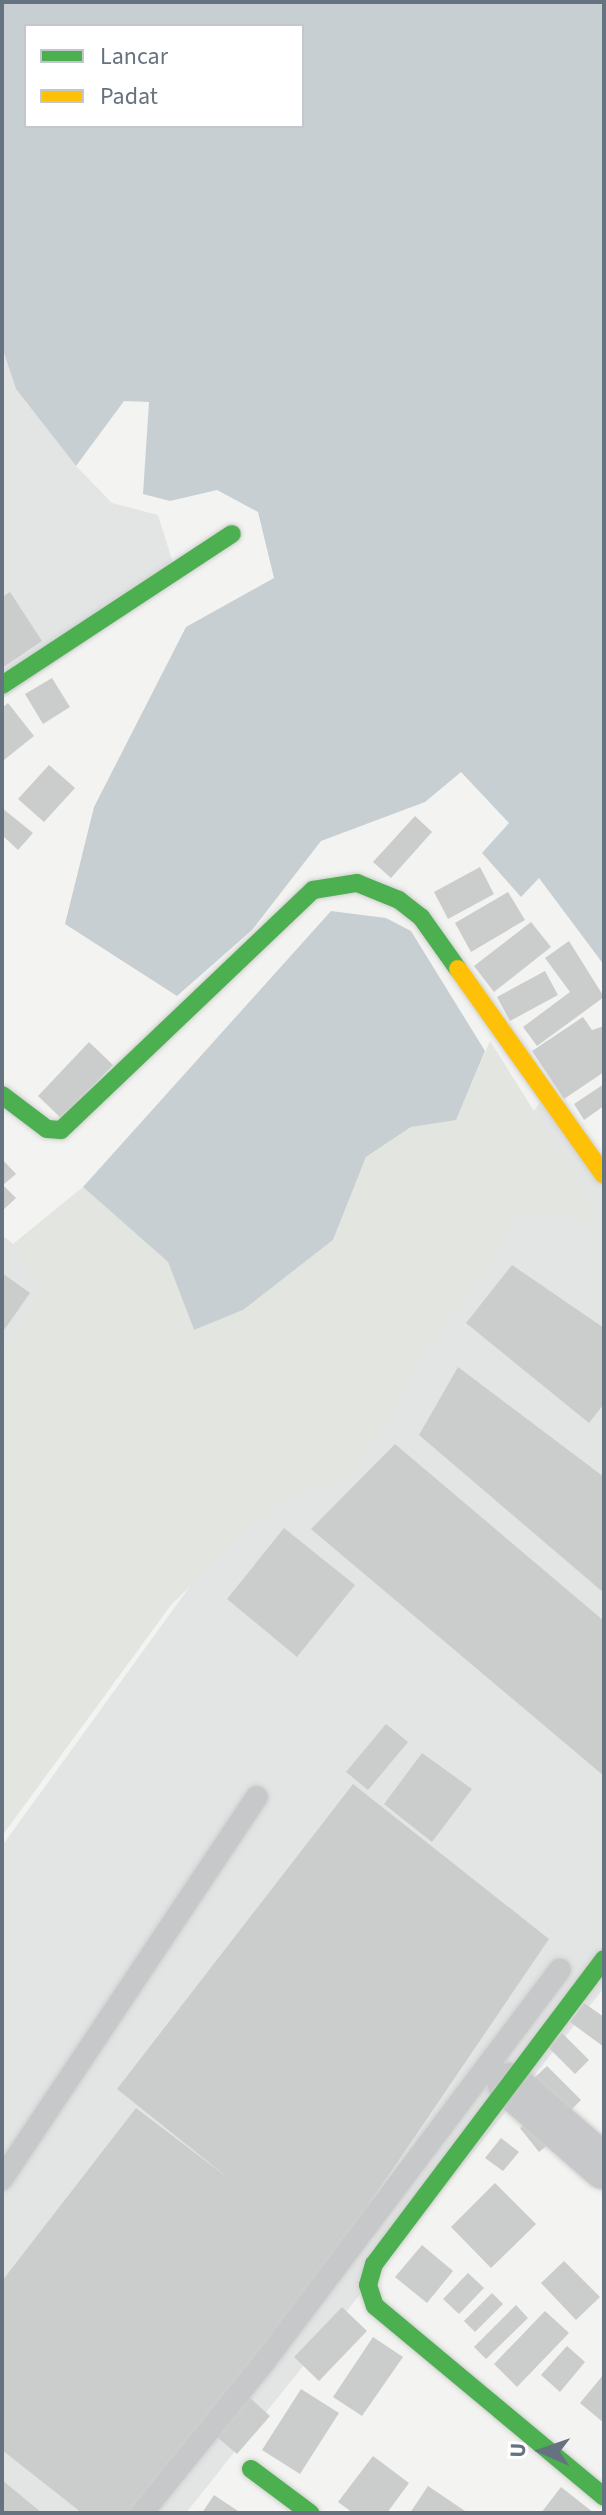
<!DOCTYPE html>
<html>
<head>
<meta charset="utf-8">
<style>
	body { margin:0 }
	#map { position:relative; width:606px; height:2515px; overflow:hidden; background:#f3f3f1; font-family:"Source Sans 3",sans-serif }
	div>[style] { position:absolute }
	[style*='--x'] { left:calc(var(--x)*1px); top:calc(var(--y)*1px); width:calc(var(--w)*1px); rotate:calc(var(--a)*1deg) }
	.built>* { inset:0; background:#e3e4e4 }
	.green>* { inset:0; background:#e2e5e0 }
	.water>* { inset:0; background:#c8cfd2 }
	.building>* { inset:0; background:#cbcccc }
	.roads { filter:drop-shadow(0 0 2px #cfcfcf) drop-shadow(0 0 2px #cfcfcf) }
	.lane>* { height:22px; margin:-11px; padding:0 11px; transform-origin:11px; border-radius:11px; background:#c7c8c9 }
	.street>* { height:44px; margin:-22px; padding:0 22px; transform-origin:22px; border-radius:22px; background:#c7c8c9 }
	.fast>* { height:18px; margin:-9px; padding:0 9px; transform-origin:9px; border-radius:9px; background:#4caf50 }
	.slow>* { height:18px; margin:-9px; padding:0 9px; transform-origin:9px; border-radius:9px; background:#ffc107 }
	span { translate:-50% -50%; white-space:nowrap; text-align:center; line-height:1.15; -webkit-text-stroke:8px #fff; paint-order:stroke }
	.frame { position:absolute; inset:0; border:4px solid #65727f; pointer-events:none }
	.legend { position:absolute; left:24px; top:24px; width:280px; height:104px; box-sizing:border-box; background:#fff; border:2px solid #c1c7cc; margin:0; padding:10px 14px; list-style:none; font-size:24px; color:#65727f }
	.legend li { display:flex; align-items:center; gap:16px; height:40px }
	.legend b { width:40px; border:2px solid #c1c7cc }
	.north { position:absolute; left:502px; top:2411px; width:80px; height:80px; -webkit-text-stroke:6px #fff; paint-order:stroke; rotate:272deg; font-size:22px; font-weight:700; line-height:32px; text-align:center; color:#65727f }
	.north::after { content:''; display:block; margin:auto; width:28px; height:36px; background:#65727f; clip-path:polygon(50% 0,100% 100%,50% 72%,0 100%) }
</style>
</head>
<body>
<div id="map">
	<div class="built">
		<div style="clip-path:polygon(2px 347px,16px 389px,76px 466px,112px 503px,158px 515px,178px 579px,2px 699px)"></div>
		<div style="clip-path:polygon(551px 1087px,604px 1173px,604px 1988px,186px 2513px,2px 2513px,2px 1846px)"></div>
		<div style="clip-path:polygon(2px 1235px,13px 1244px,41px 1294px,2px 1350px)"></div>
	</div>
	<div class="green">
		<div style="clip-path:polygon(490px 1041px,603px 1221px,513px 1215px,486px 1273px,441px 1327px,352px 1478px,297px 1493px,252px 1525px,171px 1605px,2px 1836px,2px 1350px,40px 1294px,13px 1244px,83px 1187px,168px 1262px,194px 1330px,243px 1310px,333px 1240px,366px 1157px,411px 1127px,456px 1119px)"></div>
	</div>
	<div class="water">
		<div style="clip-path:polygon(evenodd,2px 2px,604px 2px,604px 965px,539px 878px,521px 897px,482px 853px,509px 823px,461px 772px,425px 802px,321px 841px,252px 930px,177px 996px,65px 924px,94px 807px,186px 627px,274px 578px,258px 512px,217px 490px,170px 501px,143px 494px,149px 402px,124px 401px,76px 466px,16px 389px,2px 347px,2px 2px,26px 26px,302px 26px,302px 126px,26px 126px,26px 26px)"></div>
		<div style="clip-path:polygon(331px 911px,386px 918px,411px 931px,485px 1051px,456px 1120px,411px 1127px,366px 1157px,333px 1240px,243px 1310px,194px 1330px,168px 1262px,83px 1187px)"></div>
	</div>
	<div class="building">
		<div style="clip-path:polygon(10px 592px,42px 641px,2px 668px,2px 597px)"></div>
		<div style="clip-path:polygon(52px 678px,70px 707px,43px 724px,25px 694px)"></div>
		<div style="clip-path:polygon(8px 703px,34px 736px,4px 760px,2px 708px)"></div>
		<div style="clip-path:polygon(49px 765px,75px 788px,44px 822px,18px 799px)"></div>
		<div style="clip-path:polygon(2px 808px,33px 833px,18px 850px,2px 835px)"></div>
		<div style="clip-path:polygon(415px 816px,432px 832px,391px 878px,373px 862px)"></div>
		<div style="clip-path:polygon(480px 867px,494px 894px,448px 919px,434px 892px)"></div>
		<div style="clip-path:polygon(508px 892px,525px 920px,471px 952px,455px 923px)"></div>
		<div style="clip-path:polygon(531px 922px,551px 947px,494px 992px,474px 966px)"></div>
		<div style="clip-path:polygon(569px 941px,604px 997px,537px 1046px,523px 1027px,570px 992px,545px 958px)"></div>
		<div style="clip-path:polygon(545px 971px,558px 995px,510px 1021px,497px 997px)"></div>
		<div style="clip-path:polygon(583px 1017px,592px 1030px,604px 1026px,604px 1072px,564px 1099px,532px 1051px)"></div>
		<div style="clip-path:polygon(89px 1042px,113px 1065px,62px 1119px,38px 1096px)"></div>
		<div style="clip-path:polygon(604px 1084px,604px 1106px,584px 1120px,574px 1104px)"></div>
		<div style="clip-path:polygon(2px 1159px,16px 1174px,3px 1185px,16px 1198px,2px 1211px)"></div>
		<div style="clip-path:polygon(512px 1265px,604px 1328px,604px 1404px,589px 1423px,466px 1323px)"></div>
		<div style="clip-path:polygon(2px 1273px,30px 1293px,2px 1333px)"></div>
		<div style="clip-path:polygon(458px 1367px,604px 1477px,604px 1593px,419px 1435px)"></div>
		<div style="clip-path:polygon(395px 1444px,604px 1621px,604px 1776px,311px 1529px)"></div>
		<div style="clip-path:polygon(284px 1528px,355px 1585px,297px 1657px,227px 1599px)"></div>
		<div style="clip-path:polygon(386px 1724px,408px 1742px,368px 1790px,346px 1772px)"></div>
		<div style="clip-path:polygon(422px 1753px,472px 1789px,432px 1842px,384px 1804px)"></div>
		<div style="clip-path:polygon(353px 1784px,549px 1939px,331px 2260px,136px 2513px,82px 2513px,2px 2450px,2px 2281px,136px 2108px,232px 2181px,117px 2089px)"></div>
		<div style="clip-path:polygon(584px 2003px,604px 2017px,604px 2047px,570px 2022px)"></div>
		<div style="clip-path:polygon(562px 2033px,589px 2060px,575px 2074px,548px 2047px)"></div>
		<div style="clip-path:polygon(547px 2066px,581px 2100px,564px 2117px,530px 2082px)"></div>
		<div style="clip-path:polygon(535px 2116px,554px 2140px,539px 2152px,520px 2128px)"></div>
		<div style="clip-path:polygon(501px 2138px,519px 2152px,503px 2171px,485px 2158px)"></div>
		<div style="clip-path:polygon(495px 2183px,536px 2224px,491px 2268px,451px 2227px)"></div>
		<div style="clip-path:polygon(422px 2245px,453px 2271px,427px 2303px,395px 2277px)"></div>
		<div style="clip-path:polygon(564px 2261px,600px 2297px,576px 2320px,541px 2283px)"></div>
		<div style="clip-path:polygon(468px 2273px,484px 2288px,459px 2314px,443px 2299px)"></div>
		<div style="clip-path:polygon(492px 2293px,503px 2304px,475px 2332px,464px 2321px)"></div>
		<div style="clip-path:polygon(516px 2305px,528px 2318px,486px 2359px,474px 2347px)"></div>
		<div style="clip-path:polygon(342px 2307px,367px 2331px,319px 2381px,294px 2357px)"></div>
		<div style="clip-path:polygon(545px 2311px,569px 2333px,517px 2387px,494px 2364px)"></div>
		<div style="clip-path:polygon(373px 2337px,403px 2357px,362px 2416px,333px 2397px)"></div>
		<div style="clip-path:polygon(567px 2346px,585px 2362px,560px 2392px,541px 2375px)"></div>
		<div style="clip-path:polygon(604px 2374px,604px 2423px,580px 2403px)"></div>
		<div style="clip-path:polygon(301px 2389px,339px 2413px,300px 2474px,262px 2450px)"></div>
		<div style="clip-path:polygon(249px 2397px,270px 2416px,237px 2454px,217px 2437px)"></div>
		<div style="clip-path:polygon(373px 2456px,409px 2483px,387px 2513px,353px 2513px,338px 2502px)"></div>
		<div style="clip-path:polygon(2px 2480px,42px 2513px,2px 2513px)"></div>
		<div style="clip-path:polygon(428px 2486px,468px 2513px,410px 2513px)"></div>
		<div style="clip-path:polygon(561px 2487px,594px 2513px,541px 2513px)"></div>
		<div style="clip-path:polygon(214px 2495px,241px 2513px,202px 2513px)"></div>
	</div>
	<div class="roads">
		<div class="lane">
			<div style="--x:2;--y:2179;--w:459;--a:-56.3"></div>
			<div style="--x:142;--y:2513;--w:196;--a:-51"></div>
			<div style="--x:265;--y:2361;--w:490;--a:-53"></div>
		</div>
		<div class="street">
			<div style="--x:510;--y:2085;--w:125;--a:41.1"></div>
		</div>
		<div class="fast">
			<div style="--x:2;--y:685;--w:275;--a:-33.3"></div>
			<div style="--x:2;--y:1095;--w:56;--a:37.1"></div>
			<div style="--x:47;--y:1129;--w:14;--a:4"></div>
			<div style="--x:61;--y:1130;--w:348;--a:-43.6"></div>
			<div style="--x:313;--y:890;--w:45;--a:-9"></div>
			<div style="--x:357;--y:883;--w:45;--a:22"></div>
			<div style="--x:399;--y:900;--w:28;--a:38"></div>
			<div style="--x:421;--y:917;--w:64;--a:54.6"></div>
			<div style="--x:604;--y:1959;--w:382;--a:127"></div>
			<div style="--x:374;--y:2264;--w:22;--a:106"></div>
			<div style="--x:368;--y:2285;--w:22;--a:72"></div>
			<div style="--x:375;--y:2306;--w:298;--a:39.8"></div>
			<div style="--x:251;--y:2469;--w:74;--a:36.7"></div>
		</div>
		<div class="slow">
			<div style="--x:458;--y:969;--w:252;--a:54.7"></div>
		</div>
	</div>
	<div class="frame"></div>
	<ul class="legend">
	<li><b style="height:10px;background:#4caf50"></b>Lancar</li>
	<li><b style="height:10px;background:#ffc107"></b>Padat</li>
	</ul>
	<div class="north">U</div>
</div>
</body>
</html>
